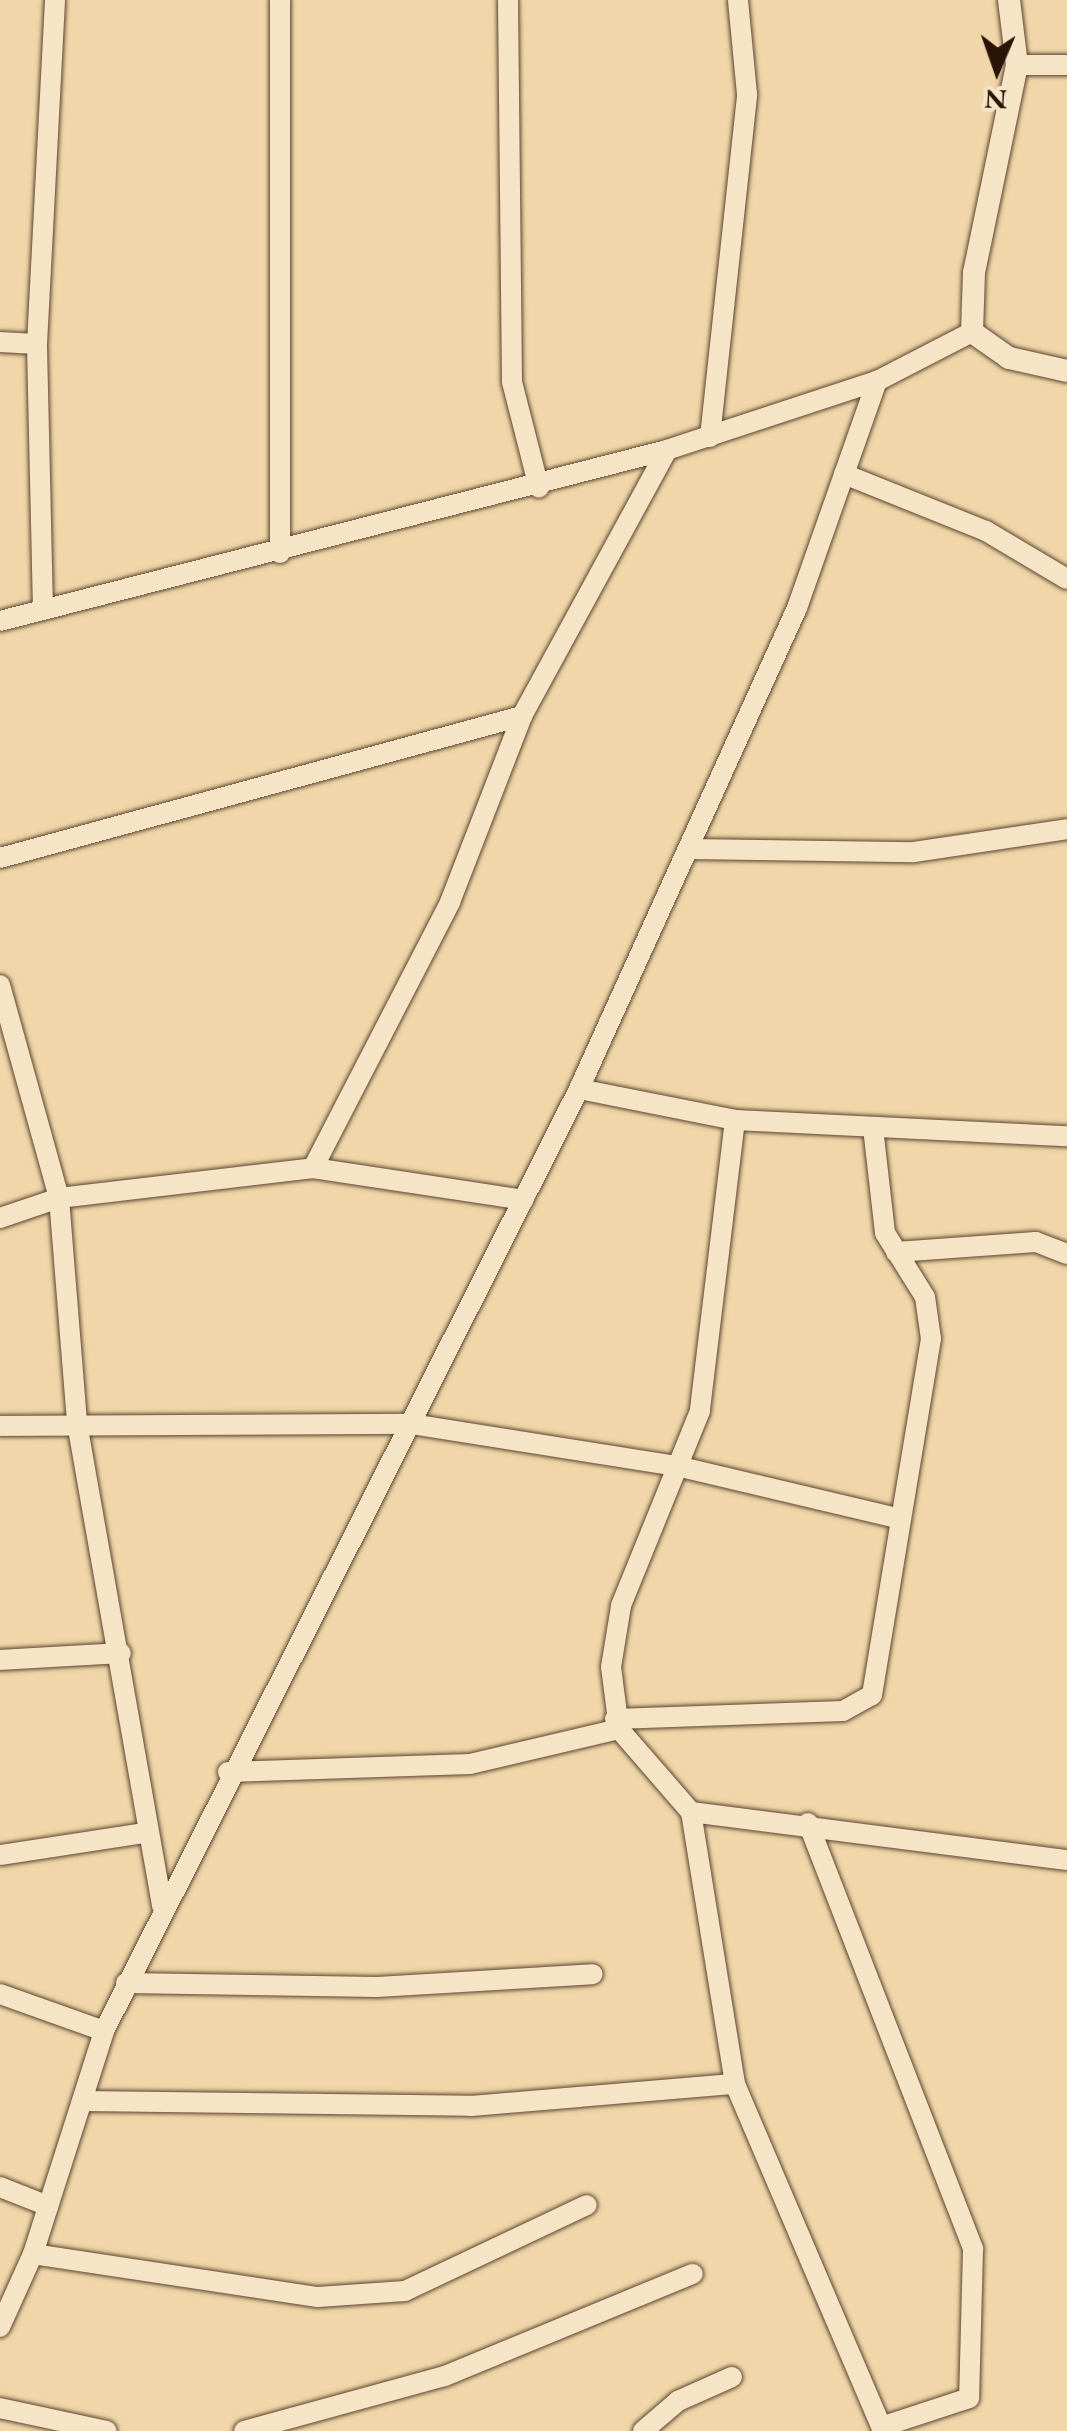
<!DOCTYPE html>
<html>
<head>
<meta charset="utf-8">
<style>
	body { margin:0 }
	#map { position:relative; width:1067px; height:2431px; overflow:hidden; background:#f0d6a8; font-family:"EB Garamond",serif }
	div>[style] { position:absolute }
	[style*='--x'] { left:calc(var(--x)*1px); top:calc(var(--y)*1px); width:calc(var(--w)*1px); rotate:calc(var(--a)*1deg) }
	.roads { filter:drop-shadow(0 0 2px #5c442f) drop-shadow(0 0 2px #5c442f) }
	.minor>* { height:20px; margin:-10px; padding:0 10px; transform-origin:10px; border-radius:10px; background:#f5e4c6 }
	.tertiary>* { height:22px; margin:-11px; padding:0 11px; transform-origin:11px; border-radius:11px; background:#f5e4c6 }
	span { translate:-50% -50%; white-space:nowrap; text-align:center; line-height:1.15; -webkit-text-stroke:8px #f5e4c6; paint-order:stroke }
	.north { position:absolute; left:947px; top:20px; width:100px; height:100px; -webkit-text-stroke:8px #f5e4c6; paint-order:stroke; rotate:182deg; font-size:28px; font-weight:700; line-height:40px; text-align:center; color:#2a1307 }
	.north::after { content:''; display:block; margin:auto; width:35px; height:45px; background:#2a1307; clip-path:polygon(50% 0,100% 100%,50% 72%,0 100%) }
</style>
</head>
<body>
<div id="map">
	<div class="roads">
		<div class="minor">
			<div style="--x:280;--y:0;--w:553;--a:90"></div>
			<div style="--x:508;--y:0;--w:382;--a:89.4"></div>
			<div style="--x:512;--y:382;--w:109;--a:75.7"></div>
			<div style="--x:1017;--y:65;--w:50;--a:0"></div>
			<div style="--x:0;--y:342;--w:37;--a:3"></div>
			<div style="--x:710;--y:437;--w:345;--a:-83.8"></div>
			<div style="--x:747;--y:94;--w:94;--a:-95.5"></div>
			<div style="--x:844;--y:474;--w:153;--a:21.9"></div>
			<div style="--x:986;--y:531;--w:94;--a:30.7"></div>
			<div style="--x:43;--y:610;--w:266;--a:-91.3"></div>
			<div style="--x:37;--y:344;--w:344;--a:-87"></div>
			<div style="--x:0;--y:621;--w:689;--a:-14.38"></div>
			<div style="--x:667;--y:450;--w:221;--a:-18.2"></div>
			<div style="--x:877;--y:381;--w:107;--a:-27.3"></div>
			<div style="--x:689;--y:849;--w:225;--a:0.8"></div>
			<div style="--x:914;--y:852;--w:155;--a:-8.5"></div>
			<div style="--x:0;--y:858;--w:541;--a:-15.22"></div>
			<div style="--x:0;--y:985;--w:221;--a:74.5"></div>
			<div style="--x:59;--y:1198;--w:226;--a:85.4"></div>
			<div style="--x:77;--y:1423;--w:491;--a:80"></div>
			<div style="--x:579;--y:1089;--w:159;--a:11.2"></div>
			<div style="--x:735;--y:1120;--w:332;--a:2.8"></div>
			<div style="--x:735;--y:1120;--w:293;--a:96.9"></div>
			<div style="--x:700;--y:1411;--w:210;--a:112.1"></div>
			<div style="--x:621;--y:1606;--w:62;--a:99.3"></div>
			<div style="--x:611;--y:1667;--w:63;--a:82.6"></div>
			<div style="--x:619;--y:1729;--w:110;--a:49.1"></div>
			<div style="--x:691;--y:1812;--w:379;--a:7.3"></div>
			<div style="--x:313;--y:1168;--w:299;--a:-62.7"></div>
			<div style="--x:450;--y:902;--w:199;--a:-68.8"></div>
			<div style="--x:522;--y:716;--w:303;--a:-61.4"></div>
			<div style="--x:0;--y:1218;--w:62;--a:-18.7"></div>
			<div style="--x:59;--y:1198;--w:256;--a:-6.7"></div>
			<div style="--x:313;--y:1168;--w:213;--a:8.6"></div>
			<div style="--x:896;--y:1252;--w:140;--a:-4.1"></div>
			<div style="--x:1036;--y:1242;--w:33;--a:21"></div>
			<div style="--x:0;--y:1426;--w:411;--a:-0.3"></div>
			<div style="--x:411;--y:1424;--w:269;--a:9"></div>
			<div style="--x:677;--y:1466;--w:230;--a:13.3"></div>
			<div style="--x:0;--y:1660;--w:121;--a:-3.3"></div>
			<div style="--x:615;--y:1719;--w:228;--a:-2"></div>
			<div style="--x:843;--y:1711;--w:33;--a:-29"></div>
			<div style="--x:872;--y:1695;--w:361;--a:-80.6"></div>
			<div style="--x:931;--y:1339;--w:42;--a:-98.1"></div>
			<div style="--x:925;--y:1297;--w:75;--a:-122"></div>
			<div style="--x:885;--y:1233;--w:106;--a:-96.5"></div>
			<div style="--x:228;--y:1772;--w:242;--a:-1.9"></div>
			<div style="--x:470;--y:1764;--w:153;--a:-13.2"></div>
			<div style="--x:691;--y:1812;--w:276;--a:80.8"></div>
			<div style="--x:735;--y:2084;--w:377;--a:66.9"></div>
			<div style="--x:808;--y:1823;--w:457;--a:68.8"></div>
			<div style="--x:973;--y:2249;--w:149;--a:91.5"></div>
			<div style="--x:969;--y:2398;--w:89;--a:161.8"></div>
			<div style="--x:0;--y:1855;--w:145;--a:-8.7"></div>
			<div style="--x:126;--y:1983;--w:251;--a:0.9"></div>
			<div style="--x:377;--y:1987;--w:216;--a:-3.4"></div>
			<div style="--x:0;--y:1994;--w:110;--a:19.6"></div>
			<div style="--x:82;--y:2101;--w:389;--a:0.7"></div>
			<div style="--x:471;--y:2106;--w:265;--a:-4.8"></div>
			<div style="--x:0;--y:2187;--w:52;--a:21.6"></div>
			<div style="--x:33;--y:2254;--w:288;--a:8.6"></div>
			<div style="--x:318;--y:2297;--w:87;--a:-3.9"></div>
			<div style="--x:405;--y:2291;--w:201;--a:-25.3"></div>
			<div style="--x:0;--y:2327;--w:80;--a:-65.7"></div>
			<div style="--x:33;--y:2254;--w:234;--a:-72.3"></div>
			<div style="--x:104;--y:2031;--w:1055;--a:-63.24"></div>
			<div style="--x:579;--y:1089;--w:528;--a:-65.62"></div>
			<div style="--x:797;--y:608;--w:241;--a:-70.6"></div>
			<div style="--x:0;--y:2408;--w:109;--a:12.1"></div>
			<div style="--x:244;--y:2431;--w:208;--a:-15.3"></div>
			<div style="--x:445;--y:2376;--w:268;--a:-22.4"></div>
			<div style="--x:643;--y:2431;--w:46;--a:-40.6"></div>
			<div style="--x:678;--y:2401;--w:59;--a:-24"></div>
		</div>
		<div class="tertiary">
			<div style="--x:1009;--y:0;--w:65;--a:83"></div>
			<div style="--x:1017;--y:65;--w:211;--a:101.7"></div>
			<div style="--x:974;--y:272;--w:60;--a:91.9"></div>
			<div style="--x:972;--y:332;--w:45;--a:35.1"></div>
			<div style="--x:1009;--y:358;--w:59;--a:12.6"></div>
		</div>
	</div>
	<div class="north">N</div>
</div>
</body>
</html>
